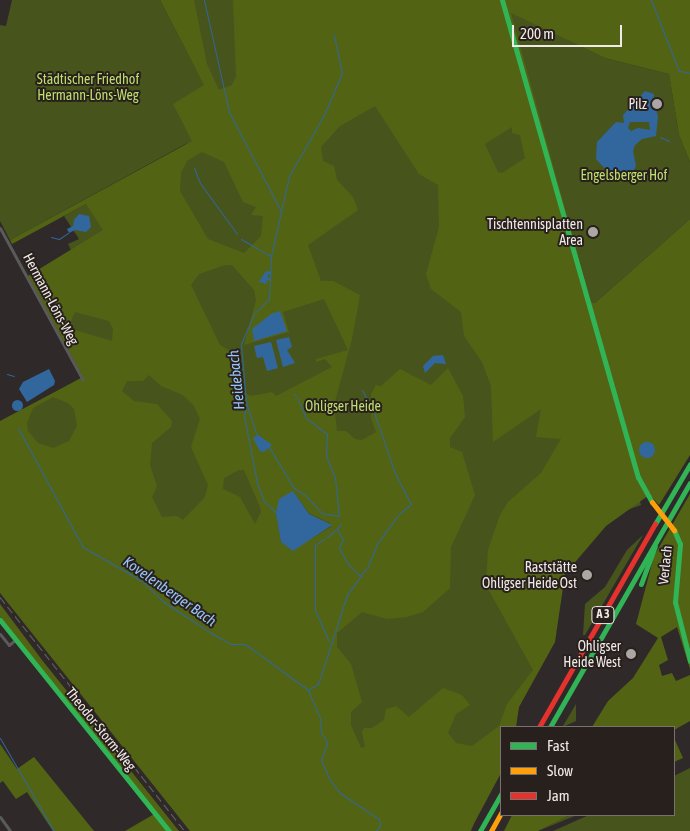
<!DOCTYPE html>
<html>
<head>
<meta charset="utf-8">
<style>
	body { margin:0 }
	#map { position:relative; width:690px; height:831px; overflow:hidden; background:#2f2a29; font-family:"Asap Condensed",sans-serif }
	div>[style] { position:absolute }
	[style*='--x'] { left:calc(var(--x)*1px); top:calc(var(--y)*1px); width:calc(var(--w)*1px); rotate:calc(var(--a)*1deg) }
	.green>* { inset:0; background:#47551d }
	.forest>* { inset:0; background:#526413 }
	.water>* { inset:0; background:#32679e }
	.round { border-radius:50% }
	.stream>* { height:1px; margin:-0.5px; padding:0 0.5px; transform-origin:0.5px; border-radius:0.5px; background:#32679e }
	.street>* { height:3px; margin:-1.5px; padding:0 1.5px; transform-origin:1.5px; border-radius:1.5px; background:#5a5a5b }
	.fast>* { height:5px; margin:-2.5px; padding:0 2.5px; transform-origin:2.5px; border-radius:2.5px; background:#30b455 }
	.slow>* { height:5px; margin:-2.5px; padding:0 2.5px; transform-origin:2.5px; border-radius:2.5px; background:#ff9f0a }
	.jam>* { height:5px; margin:-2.5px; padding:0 2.5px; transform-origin:2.5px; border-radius:2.5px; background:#e5322d }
	.rail>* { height:1px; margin-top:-0.5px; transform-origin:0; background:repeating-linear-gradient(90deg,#666564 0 8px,transparent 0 12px) }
	.slow-bridge>* { height:5px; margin:-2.5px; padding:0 2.5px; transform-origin:2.5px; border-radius:2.5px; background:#ff9f0a }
	.dots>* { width:14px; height:14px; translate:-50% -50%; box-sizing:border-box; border:2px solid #28201c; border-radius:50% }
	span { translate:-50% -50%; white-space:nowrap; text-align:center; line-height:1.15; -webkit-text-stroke:4px #28201c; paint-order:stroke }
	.shield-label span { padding:1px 4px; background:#28201c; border:1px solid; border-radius:4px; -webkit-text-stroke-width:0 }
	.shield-label { font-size:12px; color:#f0eae8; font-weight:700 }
	.park-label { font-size:14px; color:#bfdf6d }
	.poi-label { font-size:14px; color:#f0eae8 }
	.right { translate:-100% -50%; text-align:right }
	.street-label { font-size:14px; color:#f0eae8 }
	.water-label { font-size:15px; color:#97c5f8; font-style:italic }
	.legend { position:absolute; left:500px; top:726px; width:175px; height:90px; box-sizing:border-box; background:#28201c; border:1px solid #78716e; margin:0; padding:6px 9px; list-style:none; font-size:15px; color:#f0eae8 }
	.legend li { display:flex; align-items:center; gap:10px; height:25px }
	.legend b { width:25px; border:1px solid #78716e }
	.scale { position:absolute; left:512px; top:25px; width:110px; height:22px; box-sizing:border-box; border:2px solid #f0eae8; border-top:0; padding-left:6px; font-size:15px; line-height:18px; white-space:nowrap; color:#f0eae8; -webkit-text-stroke:4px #28201c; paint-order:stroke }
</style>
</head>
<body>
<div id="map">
	<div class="green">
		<div style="clip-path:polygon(12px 0,160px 0,200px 77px,163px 0,494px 0,641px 505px,619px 513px,567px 543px,533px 670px,501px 727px,479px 811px,471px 831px,197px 831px,0 422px,83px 377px,28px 276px,71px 250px,68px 244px,79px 239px,64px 216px,157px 165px,189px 142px,10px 240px,0 221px,0 25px,6px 26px)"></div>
		<div style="clip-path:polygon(510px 12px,605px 58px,669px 74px,679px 135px,690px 162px,690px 219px,595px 303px,591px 302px)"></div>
		<div style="clip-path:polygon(643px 535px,585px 635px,583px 635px,585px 604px,605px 587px,627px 550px)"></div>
		<div style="clip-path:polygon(576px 704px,576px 721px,563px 727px,563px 726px)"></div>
		<div style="clip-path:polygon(690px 768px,690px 831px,553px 831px,589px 815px,674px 815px,674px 776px)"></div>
		<div style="clip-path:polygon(570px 815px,577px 815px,538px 831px)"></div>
	</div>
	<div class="forest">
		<div style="clip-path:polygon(evenodd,160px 0,194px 0,207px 64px,219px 90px,232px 85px,236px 76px,233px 0,690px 0,690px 162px,679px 135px,669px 74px,605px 58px,511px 13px,591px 302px,595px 303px,690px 219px,690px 455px,659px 505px,650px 495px,645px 498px,606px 526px,565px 574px,555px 642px,519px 707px,516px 727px,501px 727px,501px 773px,470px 831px,190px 831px,0 593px,0 421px,83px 377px,28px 276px,103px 230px,86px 204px,12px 244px,10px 240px,192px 141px,173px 104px,204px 85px,160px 0,375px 106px,419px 174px,438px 185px,439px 227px,426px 274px,431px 289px,461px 312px,464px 336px,482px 362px,491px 386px,493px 442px,541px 409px,536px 437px,561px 439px,541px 473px,508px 502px,500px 515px,488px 550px,486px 585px,533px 670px,507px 704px,499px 726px,472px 746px,456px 743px,448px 733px,456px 714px,470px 705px,462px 695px,443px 688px,409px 717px,396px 706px,386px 709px,384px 720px,372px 728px,364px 728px,362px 732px,365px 747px,361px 748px,351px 725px,351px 712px,362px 702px,351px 664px,337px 647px,337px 633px,362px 612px,387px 619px,407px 617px,423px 612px,450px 588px,451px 547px,475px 495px,462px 452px,450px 447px,450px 438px,465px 417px,463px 396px,448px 368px,431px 385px,400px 369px,381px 386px,376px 385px,371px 394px,371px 418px,376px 432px,362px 440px,355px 439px,346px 431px,337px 431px,334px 405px,352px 339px,360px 295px,333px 281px,321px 281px,308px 245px,358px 210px,353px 197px,337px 180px,334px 166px,323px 161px,321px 147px,340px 126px,375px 106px,160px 0,512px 127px,512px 133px,520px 135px,525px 158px,502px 173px,498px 172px,485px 144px,512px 127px,160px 0,202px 152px,224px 162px,243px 202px,256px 207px,251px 215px,263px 216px,261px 236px,244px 253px,208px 239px,180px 191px,181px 173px,187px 161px,202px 152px,160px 0,225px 265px,232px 265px,254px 290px,256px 300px,244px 345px,289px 332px,283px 312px,324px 299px,348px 350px,316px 359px,316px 362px,325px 359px,332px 367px,276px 396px,272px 392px,251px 396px,239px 391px,230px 351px,220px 345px,191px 285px,199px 274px,225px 265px,160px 0,75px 312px,109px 321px,113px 329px,112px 341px,68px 328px,75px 312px,160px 0,149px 375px,161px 386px,183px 395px,194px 406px,200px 419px,191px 447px,208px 485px,205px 497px,183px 520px,177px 516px,162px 517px,152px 497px,157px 486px,150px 465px,152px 443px,171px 427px,172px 421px,157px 404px,134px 401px,122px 391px,127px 381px,143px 381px,149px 375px,160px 0,53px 397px,68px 403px,74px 409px,77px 426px,69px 441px,53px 448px,38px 443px,28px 431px,27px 423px,33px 408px,53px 397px,160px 0,239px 470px,244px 470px,260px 507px,261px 512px,255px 524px,240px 497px,223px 489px,224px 478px,239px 470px,160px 0,293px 491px,309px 513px,330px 523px,331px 527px,313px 538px,281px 542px,276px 513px,293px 491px)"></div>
		<div style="clip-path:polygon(690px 494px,690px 669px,677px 627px,661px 637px,668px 660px,659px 665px,662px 676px,672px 673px,676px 681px,690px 675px,690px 721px,674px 730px,674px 727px,592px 727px,608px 701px,633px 678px,658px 638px,636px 624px,654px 556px)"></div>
		<div style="clip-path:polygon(0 604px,42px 660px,179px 831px,125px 831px,156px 813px,0 617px)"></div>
		<div style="clip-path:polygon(674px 738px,683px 758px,674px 762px)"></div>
		<div style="clip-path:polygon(0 744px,17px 769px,34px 757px,94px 831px,53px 831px,27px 792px,16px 799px,3px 781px,0 783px)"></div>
		<div style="clip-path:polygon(512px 815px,570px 815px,538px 831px,504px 831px)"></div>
	</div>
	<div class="water">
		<div style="clip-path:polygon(evenodd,645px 91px,654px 94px,653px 102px,658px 116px,656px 136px,642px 139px,635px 145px,633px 151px,636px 166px,632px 173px,624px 176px,607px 171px,596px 159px,597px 142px,616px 122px,624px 123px,623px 115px,645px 91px,649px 122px,650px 130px,638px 128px,631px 131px,628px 128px,630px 122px,649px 122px)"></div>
		<div style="clip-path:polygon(79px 214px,89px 216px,91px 227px,86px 232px,75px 230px,69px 233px,67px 229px,73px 226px,74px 220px)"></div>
		<div style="clip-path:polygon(266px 271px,273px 272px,267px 276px,271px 280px,266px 281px,267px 284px,259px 282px)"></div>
		<div style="clip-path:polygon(280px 311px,287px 331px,254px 341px,252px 329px,271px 314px)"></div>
		<div style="clip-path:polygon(289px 337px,292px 347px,287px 350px,295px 363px,283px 367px,276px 340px)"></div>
		<div style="clip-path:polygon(271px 342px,278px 368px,267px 371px,263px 357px,257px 358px,254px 346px)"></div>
		<div style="clip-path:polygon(433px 356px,443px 355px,446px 364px,435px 363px,425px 373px,423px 366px)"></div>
		<div style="clip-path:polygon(49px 369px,55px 381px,54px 385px,27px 402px,19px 389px,23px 382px)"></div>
		<div class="round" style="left:11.5px;top:399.5px;width:11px;height:11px"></div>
		<div style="clip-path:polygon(258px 435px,272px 445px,264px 452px,260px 451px,253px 438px)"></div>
		<div class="round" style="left:639px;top:442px;width:16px;height:16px"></div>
		<div style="clip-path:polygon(293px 491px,309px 514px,332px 525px,293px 551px,281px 542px,276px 513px,279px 499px)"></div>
	</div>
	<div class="stream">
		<div style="--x:204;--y:0;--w:115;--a:77.4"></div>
		<div style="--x:229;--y:112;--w:112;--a:62.3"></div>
		<div style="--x:651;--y:0;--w:76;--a:68.5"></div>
		<div style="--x:679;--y:71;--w:11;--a:10"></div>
		<div style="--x:660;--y:137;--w:10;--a:24"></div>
		<div style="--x:194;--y:168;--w:16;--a:68"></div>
		<div style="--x:200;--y:183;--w:63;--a:54"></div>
		<div style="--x:51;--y:237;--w:8;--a:14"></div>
		<div style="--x:59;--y:239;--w:11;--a:-34"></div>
		<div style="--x:241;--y:239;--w:34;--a:30"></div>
		<div style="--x:7;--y:374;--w:7;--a:16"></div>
		<div style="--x:362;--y:390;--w:10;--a:61"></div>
		<div style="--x:293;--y:393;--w:6;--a:45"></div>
		<div style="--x:370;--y:401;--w:76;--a:70.9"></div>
		<div style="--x:395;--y:473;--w:35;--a:63"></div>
		<div style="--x:411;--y:504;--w:17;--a:140"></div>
		<div style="--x:398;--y:515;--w:36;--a:126"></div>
		<div style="--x:377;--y:544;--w:24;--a:112"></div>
		<div style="--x:368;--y:566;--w:36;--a:126"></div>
		<div style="--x:347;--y:595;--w:94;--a:108"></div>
		<div style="--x:318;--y:684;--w:12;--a:149"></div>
		<div style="--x:308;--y:690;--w:30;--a:67"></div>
		<div style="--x:320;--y:718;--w:15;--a:86"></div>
		<div style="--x:321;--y:733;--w:6;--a:51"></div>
		<div style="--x:325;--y:738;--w:6;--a:72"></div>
		<div style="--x:327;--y:744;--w:17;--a:111"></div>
		<div style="--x:321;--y:760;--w:22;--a:66"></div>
		<div style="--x:330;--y:780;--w:16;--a:52"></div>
		<div style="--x:340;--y:793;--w:47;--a:33.7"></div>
		<div style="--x:379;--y:819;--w:7;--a:82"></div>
		<div style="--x:380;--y:826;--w:6;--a:129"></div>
		<div style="--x:247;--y:404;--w:12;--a:104"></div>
		<div style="--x:244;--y:416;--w:68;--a:79"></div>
		<div style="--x:257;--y:483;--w:19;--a:69"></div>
		<div style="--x:264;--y:501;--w:18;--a:45"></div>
		<div style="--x:18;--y:428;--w:136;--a:61.4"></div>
		<div style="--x:83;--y:547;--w:68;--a:30"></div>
		<div style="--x:142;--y:581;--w:30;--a:44"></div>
		<div style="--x:164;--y:602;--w:56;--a:33.4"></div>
		<div style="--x:211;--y:633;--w:23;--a:29"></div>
		<div style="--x:231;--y:644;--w:14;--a:0"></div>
		<div style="--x:245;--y:644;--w:77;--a:36"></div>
		<div style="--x:257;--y:436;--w:36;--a:-108"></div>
		<div style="--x:246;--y:402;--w:58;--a:-94.9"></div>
		<div style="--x:241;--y:344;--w:33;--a:-67"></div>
		<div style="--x:254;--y:314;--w:21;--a:-45"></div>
		<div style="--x:269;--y:299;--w:43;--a:-87.3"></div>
		<div style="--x:271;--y:256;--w:82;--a:-77.3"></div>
		<div style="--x:289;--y:176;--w:70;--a:-60.2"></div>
		<div style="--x:324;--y:115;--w:46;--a:-66.8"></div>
		<div style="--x:342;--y:73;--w:40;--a:-102"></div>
		<div style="--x:269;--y:447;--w:47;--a:59"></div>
		<div style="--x:293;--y:487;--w:14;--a:34"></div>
		<div style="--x:305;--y:495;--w:25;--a:47"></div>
		<div style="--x:322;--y:513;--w:17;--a:10"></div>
		<div style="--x:339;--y:516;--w:38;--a:-96"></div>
		<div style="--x:335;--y:478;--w:24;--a:-112"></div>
		<div style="--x:326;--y:456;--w:22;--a:-87"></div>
		<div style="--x:327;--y:434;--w:26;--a:-143"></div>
		<div style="--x:306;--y:418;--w:21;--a:-113"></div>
		<div style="--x:341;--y:523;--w:7;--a:124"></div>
		<div style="--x:337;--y:529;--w:13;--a:61"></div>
		<div style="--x:343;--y:540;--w:9;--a:117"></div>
		<div style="--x:339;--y:548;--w:20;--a:60"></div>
		<div style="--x:349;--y:565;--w:16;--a:43"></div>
		<div style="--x:327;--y:537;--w:13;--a:-39"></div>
		<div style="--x:324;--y:539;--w:11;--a:146"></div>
		<div style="--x:315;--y:545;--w:65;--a:90"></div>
		<div style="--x:315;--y:610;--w:34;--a:66"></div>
		<div style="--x:0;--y:738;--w:108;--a:59.9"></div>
	</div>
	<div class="street">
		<div style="--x:0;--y:228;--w:173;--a:61.4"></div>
		<div style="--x:0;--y:634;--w:14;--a:51"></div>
		<div style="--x:9;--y:645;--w:8;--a:-40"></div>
		<div style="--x:0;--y:817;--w:17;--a:54"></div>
	</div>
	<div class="fast">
		<div style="--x:502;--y:0;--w:496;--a:74.1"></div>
		<div style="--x:638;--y:477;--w:29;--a:61"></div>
		<div style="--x:655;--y:524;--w:69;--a:-59.7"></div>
		<div style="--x:674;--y:530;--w:15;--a:67"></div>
		<div style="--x:680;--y:544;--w:58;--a:94.9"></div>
		<div style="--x:675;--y:602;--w:61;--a:75.7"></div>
		<div style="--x:641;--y:584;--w:40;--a:-69.8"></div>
		<div style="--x:0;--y:620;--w:270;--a:51.3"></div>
		<div style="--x:550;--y:727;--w:281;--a:-60.2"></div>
		<div style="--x:480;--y:831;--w:43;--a:-60.4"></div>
	</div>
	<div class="slow">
		<div style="--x:491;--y:831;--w:21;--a:-61"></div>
	</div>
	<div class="jam">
		<div style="--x:539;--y:727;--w:234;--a:-60.3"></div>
	</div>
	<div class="rail">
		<div style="--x:0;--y:597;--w:298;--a:51.7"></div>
	</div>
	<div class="slow-bridge">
		<div style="--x:652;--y:502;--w:36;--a:52"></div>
	</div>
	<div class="dots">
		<div style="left:657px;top:104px;background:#aca7a5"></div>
		<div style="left:593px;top:232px;background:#aca7a5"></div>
		<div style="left:587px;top:575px;background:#aca7a5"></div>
		<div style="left:631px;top:654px;background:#aca7a5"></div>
	</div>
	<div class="shield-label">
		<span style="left:603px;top:615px">A 3</span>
	</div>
	<div class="park-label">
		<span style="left:88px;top:87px">Städtischer Friedhof<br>Hermann-Löns-Weg</span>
		<span style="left:624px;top:175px">Engelsberger Hof</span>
		<span style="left:343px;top:406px">Ohligser Heide</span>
	</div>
	<div class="poi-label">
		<span class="right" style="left:647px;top:104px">Pilz</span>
		<span class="right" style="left:583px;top:232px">Tischtennisplatten<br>Area</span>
		<span class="right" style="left:577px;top:575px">Raststätte<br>Ohligser Heide Ost</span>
		<span class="right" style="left:621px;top:654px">Ohligser<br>Heide West</span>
	</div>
	<div class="street-label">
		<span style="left:51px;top:299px;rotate:62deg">Hermann-Löns-Weg</span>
		<span style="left:665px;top:565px;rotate:-84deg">Verlach</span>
		<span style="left:101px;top:729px;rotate:51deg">Theodor-Storm-Weg</span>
	</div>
	<div class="water-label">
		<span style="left:236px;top:380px;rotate:-96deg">Heidebach</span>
		<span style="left:170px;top:591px;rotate:35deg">Kovelenberger Bach</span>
	</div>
	<ul class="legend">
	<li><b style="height:6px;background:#30b455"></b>Fast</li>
	<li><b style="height:6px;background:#ff9f0a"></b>Slow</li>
	<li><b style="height:6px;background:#e5322d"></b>Jam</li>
	</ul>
	<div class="scale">200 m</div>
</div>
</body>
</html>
